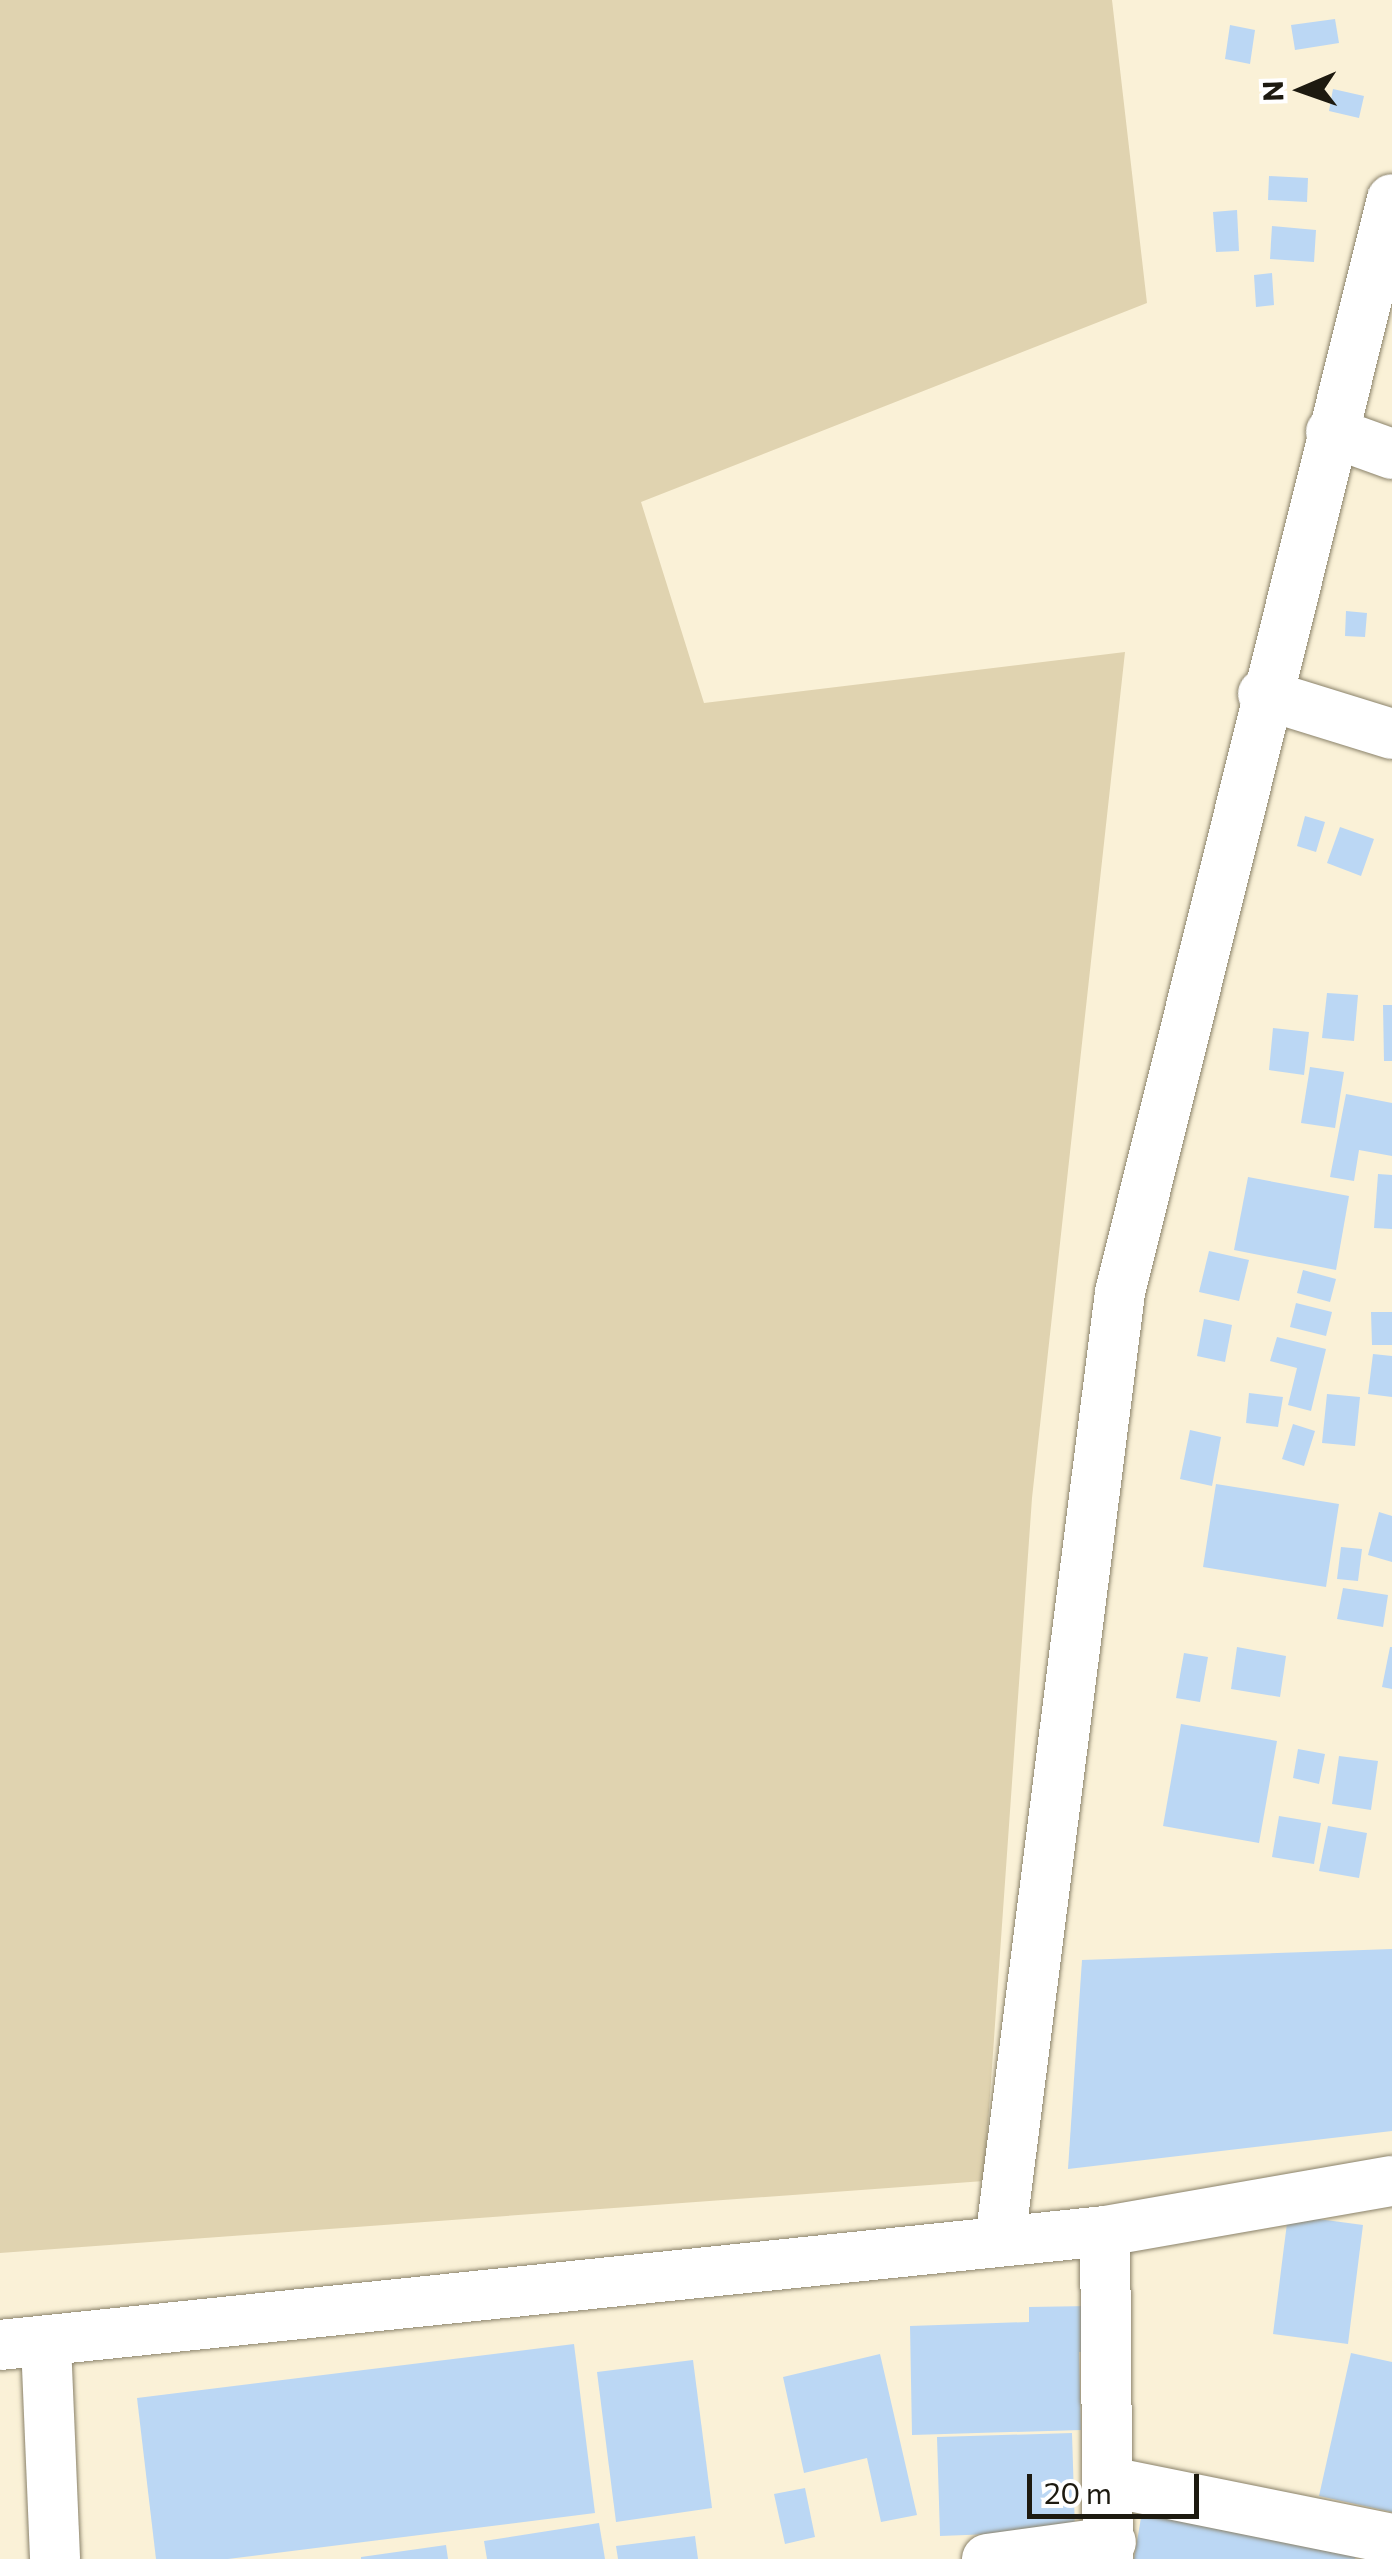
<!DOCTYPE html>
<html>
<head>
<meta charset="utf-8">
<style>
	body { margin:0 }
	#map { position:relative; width:1392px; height:2559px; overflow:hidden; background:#faf1d7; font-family:Commissioner,sans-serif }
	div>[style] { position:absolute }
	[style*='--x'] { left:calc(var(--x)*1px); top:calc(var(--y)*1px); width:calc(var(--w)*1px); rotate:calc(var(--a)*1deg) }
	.green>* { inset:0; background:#e0d3b0 }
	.building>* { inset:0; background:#bbd7f4 }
	.roads { filter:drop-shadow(0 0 2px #8a826a) drop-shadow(0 0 2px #8a826a) }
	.minor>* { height:50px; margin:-25px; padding:0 25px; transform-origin:25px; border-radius:25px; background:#fff }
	span { translate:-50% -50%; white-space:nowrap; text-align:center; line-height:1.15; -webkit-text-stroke:10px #fff; paint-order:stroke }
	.north { position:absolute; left:1252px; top:40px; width:100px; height:100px; -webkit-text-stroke:8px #fff; paint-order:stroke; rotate:268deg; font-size:28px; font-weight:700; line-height:40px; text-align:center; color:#1d1a10 }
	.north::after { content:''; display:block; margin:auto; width:35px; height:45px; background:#1d1a10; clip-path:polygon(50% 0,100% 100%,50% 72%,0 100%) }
	.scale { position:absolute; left:1027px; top:2474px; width:172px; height:45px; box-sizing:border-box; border:5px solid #1d1a10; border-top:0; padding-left:12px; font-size:30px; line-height:35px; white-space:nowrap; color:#1d1a10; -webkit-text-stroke:8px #fff; paint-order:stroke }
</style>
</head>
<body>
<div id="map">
	<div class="green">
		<div style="clip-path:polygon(0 0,1112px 0,1147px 303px,641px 502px,704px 703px,1125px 652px,1032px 1498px,984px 2181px,0 2253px)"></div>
	</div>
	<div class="building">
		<div style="clip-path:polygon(1335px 19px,1339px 43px,1295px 50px,1291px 25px)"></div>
		<div style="clip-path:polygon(1230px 25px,1255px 30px,1250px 64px,1225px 59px)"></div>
		<div style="clip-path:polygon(1333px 89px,1364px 96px,1359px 118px,1329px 111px)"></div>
		<div style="clip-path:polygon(1269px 176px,1308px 178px,1307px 202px,1268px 200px)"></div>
		<div style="clip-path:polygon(1237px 210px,1239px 251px,1216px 252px,1213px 212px)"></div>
		<div style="clip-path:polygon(1272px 226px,1316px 230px,1314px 262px,1270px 259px)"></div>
		<div style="clip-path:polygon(1272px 273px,1274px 305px,1256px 307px,1254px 275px)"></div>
		<div style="clip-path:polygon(1346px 611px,1367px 613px,1365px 637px,1345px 636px)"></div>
		<div style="clip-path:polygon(1305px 816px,1325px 822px,1316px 852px,1297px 846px)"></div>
		<div style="clip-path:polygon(1340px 827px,1374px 839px,1361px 876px,1327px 863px)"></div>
		<div style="clip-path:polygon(1327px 993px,1358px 995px,1354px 1041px,1322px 1038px)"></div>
		<div style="clip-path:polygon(1383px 1005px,1392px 1005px,1392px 1061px,1384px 1061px)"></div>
		<div style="clip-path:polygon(1273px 1028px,1309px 1032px,1304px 1075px,1269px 1070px)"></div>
		<div style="clip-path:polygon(1310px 1067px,1344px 1072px,1335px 1128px,1301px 1123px)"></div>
		<div style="clip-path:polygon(1346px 1094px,1392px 1103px,1392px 1156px,1359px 1150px,1354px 1181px,1330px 1177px)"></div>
		<div style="clip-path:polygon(1378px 1174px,1392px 1175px,1392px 1229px,1374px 1228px)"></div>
		<div style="clip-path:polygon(1248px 1177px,1349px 1196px,1336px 1270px,1234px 1250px)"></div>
		<div style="clip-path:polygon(1209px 1251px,1249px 1260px,1239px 1301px,1199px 1292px)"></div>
		<div style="clip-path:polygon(1303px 1270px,1336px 1279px,1330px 1302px,1297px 1293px)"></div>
		<div style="clip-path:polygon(1296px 1303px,1332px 1312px,1326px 1336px,1290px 1327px)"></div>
		<div style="clip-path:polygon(1371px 1312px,1392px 1312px,1392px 1345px,1372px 1345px)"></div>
		<div style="clip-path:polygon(1204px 1319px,1232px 1325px,1225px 1362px,1197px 1356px)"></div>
		<div style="clip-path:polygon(1277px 1337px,1326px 1349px,1311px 1411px,1288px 1405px,1297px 1368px,1270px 1361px)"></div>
		<div style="clip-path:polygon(1373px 1354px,1392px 1356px,1392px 1397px,1368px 1394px)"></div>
		<div style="clip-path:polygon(1249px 1393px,1283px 1397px,1278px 1427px,1246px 1423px)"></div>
		<div style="clip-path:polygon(1327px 1394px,1360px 1397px,1355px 1446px,1322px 1443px)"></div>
		<div style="clip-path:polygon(1293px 1424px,1315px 1431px,1304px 1466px,1282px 1459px)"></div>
		<div style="clip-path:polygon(1190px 1430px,1221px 1437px,1212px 1486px,1180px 1479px)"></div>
		<div style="clip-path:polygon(1216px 1484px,1339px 1504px,1326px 1587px,1203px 1567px)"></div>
		<div style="clip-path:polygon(1379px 1512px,1392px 1516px,1392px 1562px,1368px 1555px)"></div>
		<div style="clip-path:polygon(1341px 1547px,1362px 1549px,1358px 1581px,1337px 1579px)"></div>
		<div style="clip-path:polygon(1343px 1588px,1388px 1595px,1383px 1627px,1337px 1619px)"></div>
		<div style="clip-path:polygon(1237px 1647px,1286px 1656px,1280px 1697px,1231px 1689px)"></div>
		<div style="clip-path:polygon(1390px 1647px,1392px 1647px,1392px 1689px,1382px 1687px)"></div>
		<div style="clip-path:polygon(1184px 1653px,1208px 1657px,1200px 1702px,1176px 1698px)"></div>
		<div style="clip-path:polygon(1181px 1724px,1277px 1741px,1259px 1843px,1163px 1826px)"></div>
		<div style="clip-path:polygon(1298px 1749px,1325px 1754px,1319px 1784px,1293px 1778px)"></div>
		<div style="clip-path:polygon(1339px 1756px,1378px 1761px,1371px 1810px,1332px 1804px)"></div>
		<div style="clip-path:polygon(1279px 1816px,1321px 1823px,1314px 1864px,1272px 1857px)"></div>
		<div style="clip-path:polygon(1328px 1826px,1367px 1833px,1359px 1878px,1319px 1871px)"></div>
		<div style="clip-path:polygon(1392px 1949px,1392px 2131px,1068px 2169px,1082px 1960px)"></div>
		<div style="clip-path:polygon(1288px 2215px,1363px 2225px,1348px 2344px,1273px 2334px)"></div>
		<div style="clip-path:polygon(1090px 2306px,1091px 2352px,1079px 2352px,1081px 2430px,912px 2435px,910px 2326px,1029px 2322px,1029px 2307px)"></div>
		<div style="clip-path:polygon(574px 2344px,595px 2513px,228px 2559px,156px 2559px,137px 2398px)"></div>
		<div style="clip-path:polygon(1351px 2353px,1392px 2362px,1392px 2512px,1319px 2496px)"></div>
		<div style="clip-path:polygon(880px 2354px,917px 2515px,881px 2522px,867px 2458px,804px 2473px,783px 2377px)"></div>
		<div style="clip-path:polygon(693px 2360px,712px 2508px,616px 2522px,597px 2372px)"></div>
		<div style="clip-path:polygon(1072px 2433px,1075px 2531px,940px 2536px,937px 2437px)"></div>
		<div style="clip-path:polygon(805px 2488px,815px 2537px,785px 2544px,774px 2494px)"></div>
		<div style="clip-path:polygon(1143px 2506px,1358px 2543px,1355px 2559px,1134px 2559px)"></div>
		<div style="clip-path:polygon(599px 2523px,605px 2559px,487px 2559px,484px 2541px)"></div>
		<div style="clip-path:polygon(695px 2536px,698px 2559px,618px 2559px,616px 2546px)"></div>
		<div style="clip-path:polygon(446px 2545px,448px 2559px,361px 2559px,361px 2557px)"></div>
	</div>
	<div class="roads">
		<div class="minor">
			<div style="--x:1331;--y:432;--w:65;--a:19.8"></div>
			<div style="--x:1263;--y:694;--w:135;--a:17.2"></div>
			<div style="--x:1105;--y:2231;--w:328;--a:89.5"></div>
			<div style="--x:1000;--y:2241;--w:957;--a:-82.79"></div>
			<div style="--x:1120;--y:1292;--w:1126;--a:-76.03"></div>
			<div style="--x:46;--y:2343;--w:216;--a:87.6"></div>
			<div style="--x:0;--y:2345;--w:1111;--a:-5.89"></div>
			<div style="--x:1105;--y:2231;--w:291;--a:-9.9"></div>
			<div style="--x:1110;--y:2482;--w:288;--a:11.4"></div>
			<div style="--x:987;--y:2559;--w:125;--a:-7.8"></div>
		</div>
	</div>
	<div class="north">N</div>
	<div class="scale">20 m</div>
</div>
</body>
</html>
